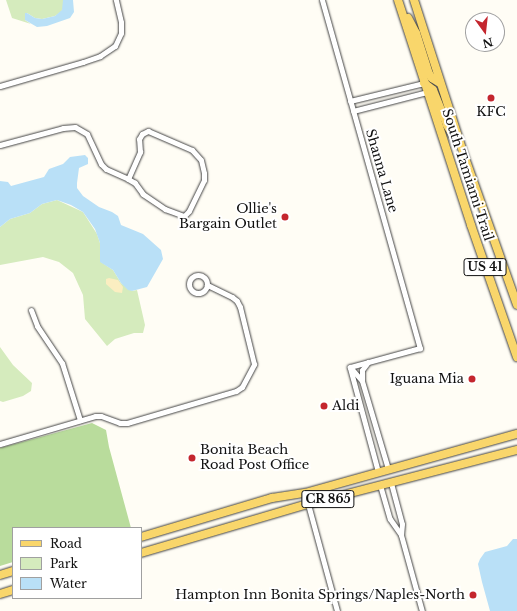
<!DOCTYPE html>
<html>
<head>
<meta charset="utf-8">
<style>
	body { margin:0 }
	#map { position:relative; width:517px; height:611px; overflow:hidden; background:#fffdf5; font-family:"Libre Baskerville",serif }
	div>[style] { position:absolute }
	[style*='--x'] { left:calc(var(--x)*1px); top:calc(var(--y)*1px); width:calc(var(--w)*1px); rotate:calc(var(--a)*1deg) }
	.green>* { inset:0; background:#d5ebbd }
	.forest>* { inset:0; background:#b9dc9c }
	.sand>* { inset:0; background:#fbeec1 }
	.water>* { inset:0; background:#b9e0f7 }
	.roads { filter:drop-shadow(0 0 1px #444) drop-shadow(0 0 1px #444) }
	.street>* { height:5px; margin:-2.5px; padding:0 2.5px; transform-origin:2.5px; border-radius:2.5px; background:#fff }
	.street>.ring { margin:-2.5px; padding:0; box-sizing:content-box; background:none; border:5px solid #fff; border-radius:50% }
	.primary>* { height:8px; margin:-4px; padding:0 4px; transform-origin:4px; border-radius:4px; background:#f9d66b }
	.dots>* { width:11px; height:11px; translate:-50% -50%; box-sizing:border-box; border:2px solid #fff; border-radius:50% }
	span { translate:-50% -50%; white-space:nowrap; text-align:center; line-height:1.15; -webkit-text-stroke:4px #fff; paint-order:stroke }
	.shield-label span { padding:1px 3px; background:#fff; border:1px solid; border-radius:3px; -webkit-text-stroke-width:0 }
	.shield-label { font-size:12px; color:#111; font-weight:700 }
	.poi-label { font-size:13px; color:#111 }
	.right { translate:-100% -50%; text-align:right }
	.left { translate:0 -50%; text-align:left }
	.street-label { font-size:13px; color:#111 }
	.legend { position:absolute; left:12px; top:527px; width:130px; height:72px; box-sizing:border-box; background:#fff; border:1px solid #a0a0a0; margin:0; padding:5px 7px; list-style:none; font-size:12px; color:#111 }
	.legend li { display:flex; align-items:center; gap:8px; height:20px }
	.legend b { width:20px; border:1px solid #a0a0a0 }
	.north { position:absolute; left:465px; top:12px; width:40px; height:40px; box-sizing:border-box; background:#fff; border:1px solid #a0a0a0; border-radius:50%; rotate:165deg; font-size:11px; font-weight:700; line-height:16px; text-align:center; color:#111 }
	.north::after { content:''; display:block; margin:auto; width:14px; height:18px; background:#c4262e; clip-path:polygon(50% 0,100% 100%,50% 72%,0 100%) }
</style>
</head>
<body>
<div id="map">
	<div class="green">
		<div style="clip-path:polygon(6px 0,63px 0,64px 7px,61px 12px,55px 16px,42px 19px,35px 18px,27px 13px,25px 20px,31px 24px,12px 18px)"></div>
		<div style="clip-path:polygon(57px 200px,83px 212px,97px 234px,100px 243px,101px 262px,113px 270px,121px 283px,132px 291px,137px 290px,145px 325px,143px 333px,134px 333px,115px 339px,107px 346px,85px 319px,83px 295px,73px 273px,59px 262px,43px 257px,0 265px,0 227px,10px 219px,30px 213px,42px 204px)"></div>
		<div style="clip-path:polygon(0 347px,13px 365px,32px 383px,31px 391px,23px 396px,3px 402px,0 401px)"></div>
	</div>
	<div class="forest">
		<div style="clip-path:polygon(92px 423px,106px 430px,109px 447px,131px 528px,13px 528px,13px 562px,0 566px,0 448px)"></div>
	</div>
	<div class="sand">
		<div style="clip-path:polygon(109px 278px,118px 280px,123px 287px,122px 293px,115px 292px,106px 284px,106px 279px)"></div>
	</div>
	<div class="water">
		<div style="clip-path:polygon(63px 0,73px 0,74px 12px,70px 18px,47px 26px,37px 27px,25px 20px,25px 13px,27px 13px,35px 18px,42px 19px,55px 16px,62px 10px)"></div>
		<div style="clip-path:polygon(85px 155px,88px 158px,88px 164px,79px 168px,77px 183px,77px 188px,83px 196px,99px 207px,112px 212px,118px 216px,121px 225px,143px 234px,161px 250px,163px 259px,147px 287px,132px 291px,128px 290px,121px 283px,113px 270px,100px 262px,100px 243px,95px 229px,83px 212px,71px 205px,57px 200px,42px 204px,30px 213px,10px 219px,0 227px,0 181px,8px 182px,11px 186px,44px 177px,49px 169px,63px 164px,70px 157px)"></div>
		<div style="clip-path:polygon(513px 539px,517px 539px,517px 611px,490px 611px,482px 582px,478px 564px,480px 559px,485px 552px,507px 546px)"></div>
	</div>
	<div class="roads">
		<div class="street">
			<div style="--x:322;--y:0;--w:362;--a:74.3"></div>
			<div style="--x:420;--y:348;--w:73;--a:164.8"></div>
			<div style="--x:0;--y:86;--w:86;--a:-16.1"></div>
			<div style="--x:83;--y:62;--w:18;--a:-19"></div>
			<div style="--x:100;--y:56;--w:18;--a:-34"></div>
			<div style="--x:115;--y:46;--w:14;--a:-65"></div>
			<div style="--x:121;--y:33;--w:11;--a:-90"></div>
			<div style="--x:121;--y:22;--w:23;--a:-103"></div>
			<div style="--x:350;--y:101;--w:76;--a:-13.7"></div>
			<div style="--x:353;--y:111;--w:76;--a:-14.4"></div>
			<div style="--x:148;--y:131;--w:48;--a:23.4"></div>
			<div style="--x:192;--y:150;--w:13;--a:48"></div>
			<div style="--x:201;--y:160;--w:13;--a:77"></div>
			<div style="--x:204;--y:173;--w:7;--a:90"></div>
			<div style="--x:204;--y:180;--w:34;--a:116"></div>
			<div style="--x:189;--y:211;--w:7;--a:135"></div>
			<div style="--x:184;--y:216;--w:20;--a:-160"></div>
			<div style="--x:165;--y:209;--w:27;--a:-146"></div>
			<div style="--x:143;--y:194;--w:14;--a:-126"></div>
			<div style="--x:135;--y:183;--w:8;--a:-150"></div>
			<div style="--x:128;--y:179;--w:30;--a:-66"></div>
			<div style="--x:140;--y:152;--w:13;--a:-94"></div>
			<div style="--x:139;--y:139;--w:6;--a:-59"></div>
			<div style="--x:142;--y:134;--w:7;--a:-27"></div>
			<div style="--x:0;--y:145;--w:65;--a:-15.1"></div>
			<div style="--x:63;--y:128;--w:12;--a:-5"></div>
			<div style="--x:75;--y:127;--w:14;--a:30"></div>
			<div style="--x:87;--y:134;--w:33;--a:65"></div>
			<div style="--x:101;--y:164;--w:7;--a:45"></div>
			<div style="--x:106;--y:169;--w:24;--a:24"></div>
			<div class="ring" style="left:189px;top:275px;width:13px;height:13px"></div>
			<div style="--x:31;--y:310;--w:17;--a:69"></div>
			<div style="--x:37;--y:326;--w:45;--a:56"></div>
			<div style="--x:62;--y:363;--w:60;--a:72.5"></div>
			<div style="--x:350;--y:367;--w:18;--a:49"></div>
			<div style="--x:362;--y:381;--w:92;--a:73.5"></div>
			<div style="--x:350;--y:368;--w:108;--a:74.9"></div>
			<div style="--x:362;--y:380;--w:10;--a:-90"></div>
			<div style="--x:362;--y:370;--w:10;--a:-53"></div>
			<div style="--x:0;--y:444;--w:99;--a:-16.4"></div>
			<div style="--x:95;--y:416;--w:6;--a:0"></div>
			<div style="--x:101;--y:416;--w:20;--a:20"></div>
			<div style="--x:120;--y:423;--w:7;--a:0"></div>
			<div style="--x:127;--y:423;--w:114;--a:-16.4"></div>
			<div style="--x:236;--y:391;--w:7;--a:-34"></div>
			<div style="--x:242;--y:387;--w:26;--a:-62"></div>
			<div style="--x:254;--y:364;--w:59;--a:-103.8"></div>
			<div style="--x:240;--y:307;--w:7;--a:-117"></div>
			<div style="--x:237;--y:301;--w:6;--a:-141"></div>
			<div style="--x:232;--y:297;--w:28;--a:-154"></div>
			<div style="--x:391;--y:483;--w:42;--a:75"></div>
			<div style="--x:402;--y:524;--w:11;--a:95"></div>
			<div style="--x:401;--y:535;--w:79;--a:74.6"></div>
			<div style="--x:380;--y:485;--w:35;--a:74"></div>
			<div style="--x:390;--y:519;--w:19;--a:55"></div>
			<div style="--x:305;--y:493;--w:122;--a:74.8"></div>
		</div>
		<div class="primary">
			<div style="--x:398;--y:0;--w:237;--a:72"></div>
			<div style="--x:471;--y:225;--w:140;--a:70.8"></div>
			<div style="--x:414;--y:0;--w:163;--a:72.1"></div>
			<div style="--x:464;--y:155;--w:159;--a:70.5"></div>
			<div style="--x:408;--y:18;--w:17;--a:62"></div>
			<div style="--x:416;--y:33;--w:43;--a:72.4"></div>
			<div style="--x:429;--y:74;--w:5;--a:53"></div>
			<div style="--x:432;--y:78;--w:9;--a:32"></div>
			<div style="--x:424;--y:83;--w:11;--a:38"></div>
			<div style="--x:433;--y:90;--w:38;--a:68"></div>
			<div style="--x:447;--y:125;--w:16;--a:60"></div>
			<div style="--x:141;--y:537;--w:137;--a:-16.6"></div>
			<div style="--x:272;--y:498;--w:33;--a:-9"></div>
			<div style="--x:305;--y:493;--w:220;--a:-15.6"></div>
			<div style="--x:141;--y:553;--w:174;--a:-16.4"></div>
			<div style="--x:308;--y:504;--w:216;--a:-14.5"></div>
			<div style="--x:0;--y:575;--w:14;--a:-17"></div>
			<div style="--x:0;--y:594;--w:14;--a:-17"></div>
		</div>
	</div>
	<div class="dots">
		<div style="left:491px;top:98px;background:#c4262e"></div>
		<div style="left:285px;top:217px;background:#c4262e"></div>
		<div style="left:472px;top:379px;background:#c4262e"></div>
		<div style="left:324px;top:406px;background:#c4262e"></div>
		<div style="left:192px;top:458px;background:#c4262e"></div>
		<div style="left:473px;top:595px;background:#c4262e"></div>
	</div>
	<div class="shield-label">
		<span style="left:485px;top:267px">US 41</span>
		<span style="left:328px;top:499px">CR 865</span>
	</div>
	<div class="poi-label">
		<span style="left:491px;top:112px">KFC</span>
		<span class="right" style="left:277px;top:217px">Ollie's<br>Bargain Outlet</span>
		<span class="right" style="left:464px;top:379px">Iguana Mia</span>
		<span class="left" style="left:332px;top:406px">Aldi</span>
		<span class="left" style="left:200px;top:458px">Bonita Beach<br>Road Post Office</span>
		<span class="right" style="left:465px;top:595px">Hampton Inn Bonita Springs/Naples-North</span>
	</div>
	<div class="street-label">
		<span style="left:381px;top:171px;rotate:74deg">Shanna Lane</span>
		<span style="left:467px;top:175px;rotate:72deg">South Tamiami Trail</span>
	</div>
	<ul class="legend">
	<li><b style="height:5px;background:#f9d66b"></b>Road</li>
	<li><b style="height:11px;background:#d5ebbd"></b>Park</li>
	<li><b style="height:11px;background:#b9e0f7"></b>Water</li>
	</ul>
	<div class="north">N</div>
</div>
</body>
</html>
